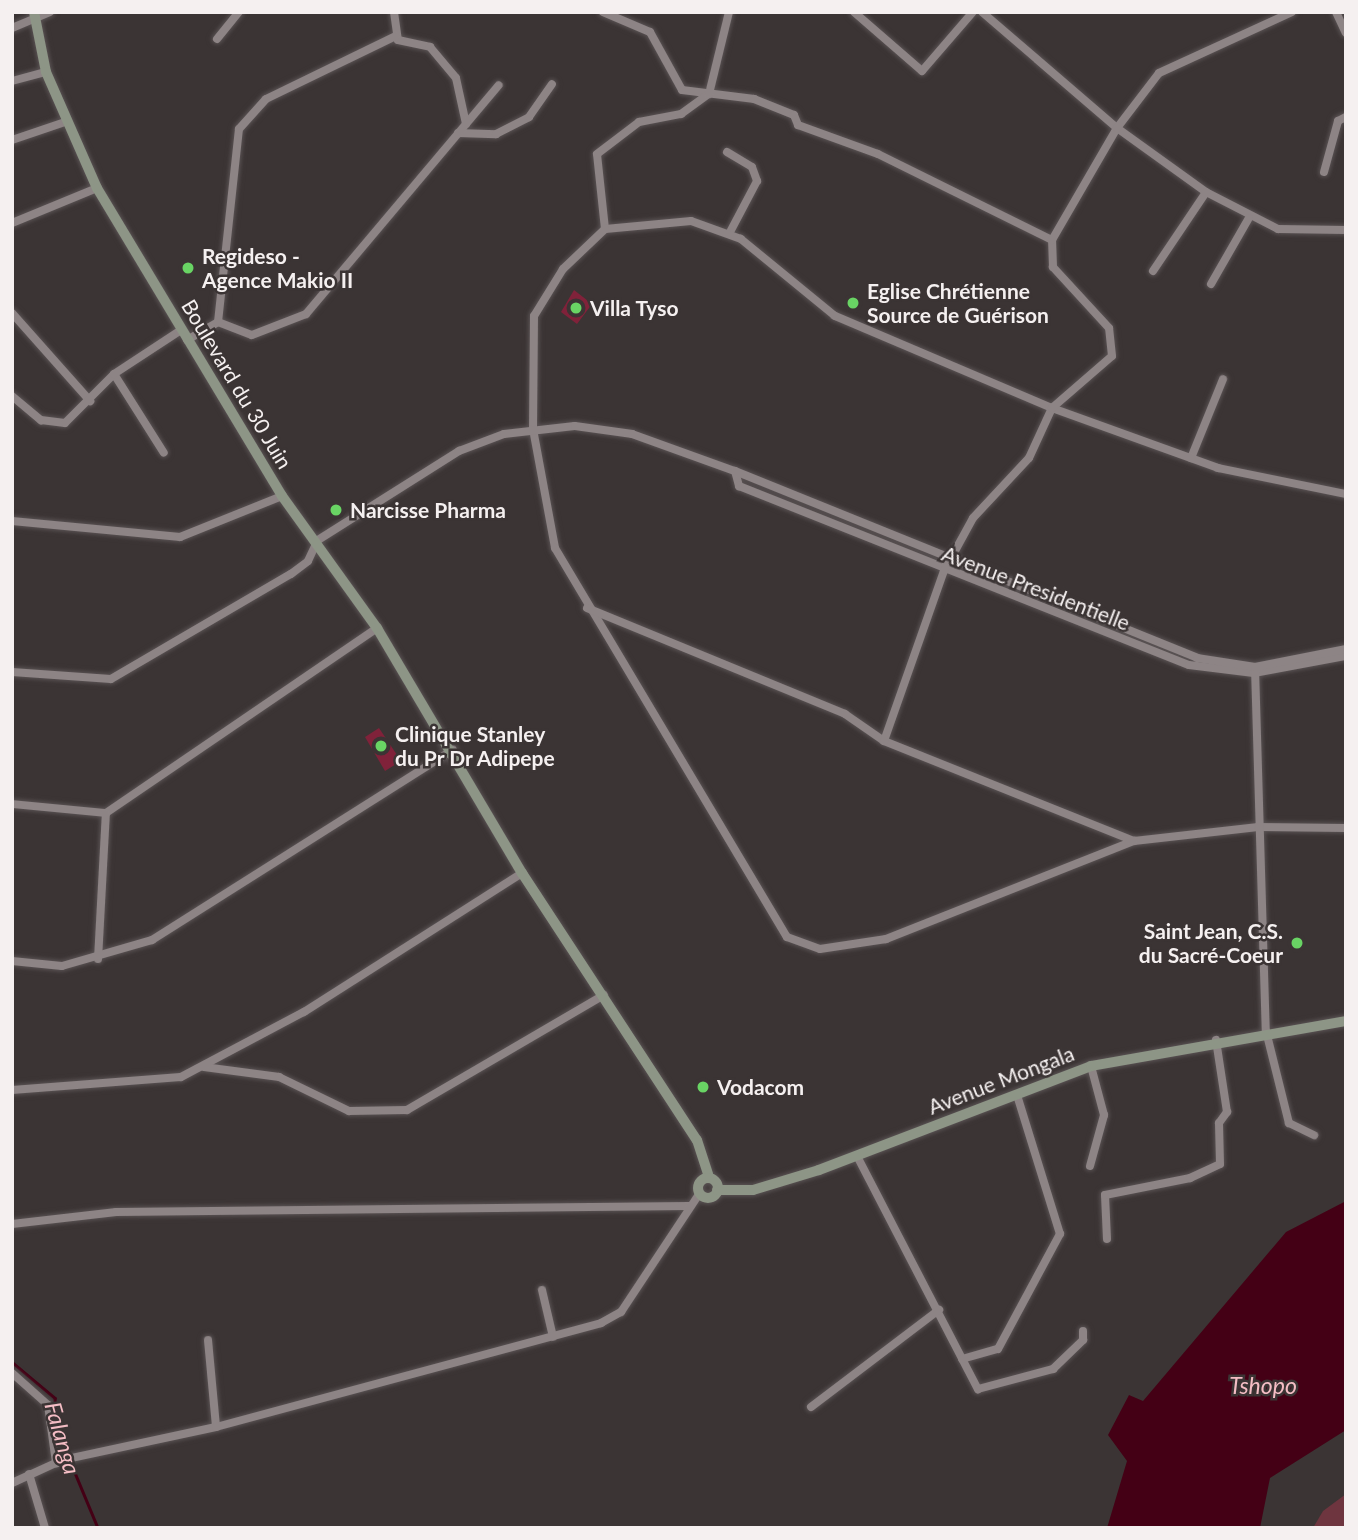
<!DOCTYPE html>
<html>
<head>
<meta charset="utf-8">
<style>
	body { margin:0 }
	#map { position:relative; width:1358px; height:1540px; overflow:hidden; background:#3b3434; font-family:Lato,sans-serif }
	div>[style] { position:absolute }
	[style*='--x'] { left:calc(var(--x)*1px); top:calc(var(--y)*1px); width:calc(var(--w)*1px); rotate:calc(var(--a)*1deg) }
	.green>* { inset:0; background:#6e353f }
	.water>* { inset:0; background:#440015 }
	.stream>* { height:2.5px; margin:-1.25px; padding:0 1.25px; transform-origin:1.25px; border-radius:1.25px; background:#440015 }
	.building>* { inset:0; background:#80223a }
	.roads { filter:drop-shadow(0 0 2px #595253) drop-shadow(0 0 2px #595253) }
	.street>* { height:8px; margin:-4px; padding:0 4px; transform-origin:4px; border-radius:4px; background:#8d8485 }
	.secondary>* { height:10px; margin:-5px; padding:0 5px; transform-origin:5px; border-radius:5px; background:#8d9586 }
	.secondary>.ring { margin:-5px; padding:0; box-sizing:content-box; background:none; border:10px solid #8d9586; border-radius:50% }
	.dots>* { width:19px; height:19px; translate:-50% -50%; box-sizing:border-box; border:4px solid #3b3434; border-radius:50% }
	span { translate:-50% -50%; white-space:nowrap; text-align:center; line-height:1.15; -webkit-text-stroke:5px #3b3434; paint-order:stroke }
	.poi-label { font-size:21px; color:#f5f0f0; font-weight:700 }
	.left { translate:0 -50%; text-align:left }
	.right { translate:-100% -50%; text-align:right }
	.street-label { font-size:21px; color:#f5f0f0 }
	.water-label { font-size:23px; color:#f4bdc4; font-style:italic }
	.frame { position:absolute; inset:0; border:14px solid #f5f0f0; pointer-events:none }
</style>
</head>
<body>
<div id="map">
	<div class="green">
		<div style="clip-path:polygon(1346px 1494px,1346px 1528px,1313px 1528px,1323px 1511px)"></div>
	</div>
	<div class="water">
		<div style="clip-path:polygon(1346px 1201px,1346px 1430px,1270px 1478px,1260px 1528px,1107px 1528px,1127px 1461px,1108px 1435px,1129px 1395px,1143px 1401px,1286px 1232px)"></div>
	</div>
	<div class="stream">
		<div style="--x:12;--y:1362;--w:56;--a:39.9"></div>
		<div style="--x:55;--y:1398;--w:29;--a:88"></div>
		<div style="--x:56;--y:1427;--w:109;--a:67.4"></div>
	</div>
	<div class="building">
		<div style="clip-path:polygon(574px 290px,592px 304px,577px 324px,561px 312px)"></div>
		<div style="clip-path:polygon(379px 728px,401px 761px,385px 771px,365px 737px)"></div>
	</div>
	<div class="roads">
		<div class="street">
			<div style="--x:394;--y:12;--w:28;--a:82"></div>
			<div style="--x:398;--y:40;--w:33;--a:12"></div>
			<div style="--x:430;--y:47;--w:40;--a:50"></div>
			<div style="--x:456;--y:78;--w:47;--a:77.7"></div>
			<div style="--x:603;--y:12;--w:51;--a:23.1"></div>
			<div style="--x:650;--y:32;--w:66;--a:61.1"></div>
			<div style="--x:682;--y:90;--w:73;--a:7.1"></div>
			<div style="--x:754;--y:99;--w:43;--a:21.8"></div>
			<div style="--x:794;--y:115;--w:11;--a:68"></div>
			<div style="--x:798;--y:125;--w:85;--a:19.9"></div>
			<div style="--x:878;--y:154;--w:194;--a:26.3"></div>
			<div style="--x:854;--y:12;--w:90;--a:40.9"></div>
			<div style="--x:922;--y:71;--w:78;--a:-49.2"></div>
			<div style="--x:982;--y:12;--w:178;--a:40.7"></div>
			<div style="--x:1117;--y:128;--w:110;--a:35.7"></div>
			<div style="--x:1206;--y:192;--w:81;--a:27.2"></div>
			<div style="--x:1278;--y:229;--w:68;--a:0.8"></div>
			<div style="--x:1336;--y:12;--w:23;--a:65"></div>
			<div style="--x:12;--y:28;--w:41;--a:-22.8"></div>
			<div style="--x:217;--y:39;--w:35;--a:-51"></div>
			<div style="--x:12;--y:81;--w:35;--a:-15"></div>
			<div style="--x:458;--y:133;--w:38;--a:2"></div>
			<div style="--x:496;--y:134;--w:37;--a:-27"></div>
			<div style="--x:529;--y:117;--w:40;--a:-55.1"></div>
			<div style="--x:12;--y:140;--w:56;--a:-18.8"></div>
			<div style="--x:727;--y:152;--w:29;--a:31"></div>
			<div style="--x:752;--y:167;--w:15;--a:70"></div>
			<div style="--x:757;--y:181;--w:58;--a:117.9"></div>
			<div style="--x:1324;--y:172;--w:53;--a:-74.6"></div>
			<div style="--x:1338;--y:121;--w:9;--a:-27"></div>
			<div style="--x:12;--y:223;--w:92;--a:-22.4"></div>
			<div style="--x:605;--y:229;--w:75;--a:-96.1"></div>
			<div style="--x:597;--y:154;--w:53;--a:-37.3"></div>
			<div style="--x:639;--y:122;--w:43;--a:-10.8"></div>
			<div style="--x:681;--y:114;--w:34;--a:-36"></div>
			<div style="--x:709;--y:94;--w:84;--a:-76.3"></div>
			<div style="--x:1153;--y:271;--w:95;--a:-56.1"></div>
			<div style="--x:1211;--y:284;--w:76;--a:-60.1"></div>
			<div style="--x:12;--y:313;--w:118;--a:48.4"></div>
			<div style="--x:218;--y:322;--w:194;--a:-83.8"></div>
			<div style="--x:239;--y:129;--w:40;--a:-48"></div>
			<div style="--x:266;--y:99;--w:144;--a:-25.9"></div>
			<div style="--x:187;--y:340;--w:36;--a:-30"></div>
			<div style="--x:218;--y:322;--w:36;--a:21"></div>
			<div style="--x:252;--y:335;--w:58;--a:-21.3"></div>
			<div style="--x:306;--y:314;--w:299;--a:-49.9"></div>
			<div style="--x:114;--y:374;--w:93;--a:57.7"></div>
			<div style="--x:12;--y:396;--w:38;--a:40"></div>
			<div style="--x:41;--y:420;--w:24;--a:7"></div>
			<div style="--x:65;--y:423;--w:69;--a:-45"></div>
			<div style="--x:114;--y:374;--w:80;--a:-33.3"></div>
			<div style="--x:1191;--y:458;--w:85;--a:-67.9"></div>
			<div style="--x:735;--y:471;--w:16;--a:75"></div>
			<div style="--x:739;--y:486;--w:484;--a:21.7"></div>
			<div style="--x:1189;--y:665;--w:65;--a:7"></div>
			<div style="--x:1254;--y:673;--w:94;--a:-10.5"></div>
			<div style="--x:1346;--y:494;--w:131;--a:-168.5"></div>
			<div style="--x:1218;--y:468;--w:177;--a:-160.1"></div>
			<div style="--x:1052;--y:408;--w:236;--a:-157"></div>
			<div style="--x:835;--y:316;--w:122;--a:-140.7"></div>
			<div style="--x:741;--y:239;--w:53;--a:-160.2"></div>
			<div style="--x:691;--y:221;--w:86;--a:174.7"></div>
			<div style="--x:605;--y:229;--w:58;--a:136.4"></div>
			<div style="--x:563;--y:269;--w:55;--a:121.7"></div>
			<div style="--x:534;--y:316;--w:113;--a:90.5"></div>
			<div style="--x:533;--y:429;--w:121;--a:79.5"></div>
			<div style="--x:555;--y:548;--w:453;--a:59.2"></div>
			<div style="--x:787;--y:937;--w:35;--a:20"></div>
			<div style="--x:820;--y:949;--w:67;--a:-8.6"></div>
			<div style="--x:886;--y:939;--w:267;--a:-21.6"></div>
			<div style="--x:1134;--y:841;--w:125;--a:-6.4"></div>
			<div style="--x:1258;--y:827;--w:88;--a:0.7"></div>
			<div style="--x:12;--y:521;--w:169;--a:5.4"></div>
			<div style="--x:180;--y:537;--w:110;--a:-21.9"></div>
			<div style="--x:587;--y:608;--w:279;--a:22.3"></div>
			<div style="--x:845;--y:714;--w:47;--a:34.7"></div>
			<div style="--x:884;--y:741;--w:269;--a:21.8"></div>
			<div style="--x:1255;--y:668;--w:363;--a:88.3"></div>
			<div style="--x:1266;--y:1031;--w:95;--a:76"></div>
			<div style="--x:1289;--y:1123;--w:28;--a:26"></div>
			<div style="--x:12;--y:672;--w:99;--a:4"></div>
			<div style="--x:111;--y:679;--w:208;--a:-30.3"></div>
			<div style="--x:291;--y:574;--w:21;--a:-37"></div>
			<div style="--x:308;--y:561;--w:23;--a:-65"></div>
			<div style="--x:318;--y:540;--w:167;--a:-32.3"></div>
			<div style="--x:459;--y:451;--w:48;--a:-20.7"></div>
			<div style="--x:504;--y:434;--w:71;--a:-6.4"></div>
			<div style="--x:575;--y:426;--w:58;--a:8"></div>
			<div style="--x:632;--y:434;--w:109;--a:19.8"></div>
			<div style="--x:735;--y:471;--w:498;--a:22"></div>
			<div style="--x:1197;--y:658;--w:59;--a:8.8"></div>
			<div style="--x:1255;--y:667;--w:93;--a:-11.2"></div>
			<div style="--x:884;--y:741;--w:180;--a:-70.6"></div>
			<div style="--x:944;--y:571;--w:60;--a:-61.3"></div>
			<div style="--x:973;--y:518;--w:82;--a:-47"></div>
			<div style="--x:1029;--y:458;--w:55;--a:-65.3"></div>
			<div style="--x:1052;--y:408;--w:79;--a:-40.9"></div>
			<div style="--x:1112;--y:356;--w:28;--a:-96"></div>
			<div style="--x:1109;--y:328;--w:83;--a:-132.6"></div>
			<div style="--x:1053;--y:267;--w:27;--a:-92"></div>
			<div style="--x:1052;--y:240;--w:129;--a:-59.9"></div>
			<div style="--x:1117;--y:128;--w:69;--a:-52.6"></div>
			<div style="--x:1159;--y:73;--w:146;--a:-24.6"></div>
			<div style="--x:12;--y:804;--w:94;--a:5.5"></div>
			<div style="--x:106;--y:813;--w:328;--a:-34.3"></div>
			<div style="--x:98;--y:959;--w:146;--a:-86.9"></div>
			<div style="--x:12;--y:961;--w:50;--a:5.7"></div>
			<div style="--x:62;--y:966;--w:94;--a:-16.1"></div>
			<div style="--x:152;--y:940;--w:356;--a:-32.3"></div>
			<div style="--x:204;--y:1067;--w:76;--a:7.6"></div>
			<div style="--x:279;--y:1077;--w:78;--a:25.9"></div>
			<div style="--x:349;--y:1111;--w:58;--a:-1"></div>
			<div style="--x:407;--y:1110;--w:228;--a:-30.3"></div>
			<div style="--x:12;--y:1090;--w:169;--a:-4.4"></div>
			<div style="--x:181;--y:1077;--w:139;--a:-27.9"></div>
			<div style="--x:304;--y:1012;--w:259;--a:-32.5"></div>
			<div style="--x:857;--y:1156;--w:263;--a:62.6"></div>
			<div style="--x:978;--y:1389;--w:78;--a:-14.9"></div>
			<div style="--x:1053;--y:1369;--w:42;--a:-44"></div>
			<div style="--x:1083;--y:1340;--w:9;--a:-90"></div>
			<div style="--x:1090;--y:1166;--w:53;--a:-74.6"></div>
			<div style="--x:1104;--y:1115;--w:51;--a:-104.9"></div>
			<div style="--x:12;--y:1224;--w:105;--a:-6.6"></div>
			<div style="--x:116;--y:1212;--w:573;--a:-0.6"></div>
			<div style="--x:1107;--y:1239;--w:44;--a:-92.6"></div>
			<div style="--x:1105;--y:1195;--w:87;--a:-11.3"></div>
			<div style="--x:1190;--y:1178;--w:33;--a:-25"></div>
			<div style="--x:1220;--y:1164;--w:41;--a:-91.4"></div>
			<div style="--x:1219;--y:1123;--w:14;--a:-54"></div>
			<div style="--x:1227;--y:1112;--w:73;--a:-98.7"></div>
			<div style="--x:542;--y:1290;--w:48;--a:76.8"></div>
			<div style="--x:208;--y:1340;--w:87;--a:84.7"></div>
			<div style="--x:962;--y:1359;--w:37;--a:-16"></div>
			<div style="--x:998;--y:1349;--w:131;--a:-61.7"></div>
			<div style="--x:1060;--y:1234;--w:145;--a:-107.2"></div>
			<div style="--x:12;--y:1373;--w:48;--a:41.6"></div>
			<div style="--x:48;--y:1405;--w:59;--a:82.1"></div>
			<div style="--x:811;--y:1407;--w:161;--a:-37.2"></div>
			<div style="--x:29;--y:1474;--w:56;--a:73.5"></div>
			<div style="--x:12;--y:1483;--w:55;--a:-24.7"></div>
			<div style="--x:62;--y:1460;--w:157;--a:-12.1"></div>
			<div style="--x:216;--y:1427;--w:399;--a:-15.1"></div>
			<div style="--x:601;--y:1323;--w:23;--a:-29"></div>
			<div style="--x:621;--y:1312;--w:141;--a:-56.5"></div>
		</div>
		<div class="secondary">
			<div style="--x:34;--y:12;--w:61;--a:78.7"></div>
			<div style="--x:46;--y:72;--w:127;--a:66.3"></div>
			<div style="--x:97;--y:188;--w:359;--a:59"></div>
			<div style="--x:282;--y:496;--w:163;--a:54.3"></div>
			<div style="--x:377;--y:628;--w:285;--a:59.4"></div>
			<div style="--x:522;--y:873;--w:319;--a:56.8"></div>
			<div style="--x:697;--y:1140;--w:36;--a:72"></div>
			<div class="ring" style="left:698px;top:1178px;width:10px;height:10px"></div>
			<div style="--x:717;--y:1190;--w:36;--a:0"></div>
			<div style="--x:753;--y:1190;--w:69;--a:-16.9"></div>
			<div style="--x:819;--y:1170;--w:291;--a:-20.9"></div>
			<div style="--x:1091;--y:1066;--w:259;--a:-10"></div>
		</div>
	</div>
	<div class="dots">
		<div style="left:188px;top:268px;background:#69d464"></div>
		<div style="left:853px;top:303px;background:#69d464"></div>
		<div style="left:576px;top:308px;background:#69d464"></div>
		<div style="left:336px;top:510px;background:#69d464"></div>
		<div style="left:381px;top:746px;background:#69d464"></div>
		<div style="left:1297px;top:943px;background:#69d464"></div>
		<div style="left:703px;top:1087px;background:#69d464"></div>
	</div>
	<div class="poi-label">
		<span class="left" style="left:202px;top:268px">Regideso -<br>Agence Makio II</span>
		<span class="left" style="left:867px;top:303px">Eglise Chrétienne<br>Source de Guérison</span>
		<span class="left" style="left:590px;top:308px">Villa Tyso</span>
		<span class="left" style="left:350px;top:510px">Narcisse Pharma</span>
		<span class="left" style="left:395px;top:746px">Clinique Stanley<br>du Pr Dr Adipepe</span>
		<span class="right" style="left:1283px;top:943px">Saint Jean, C.S.<br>du Sacré-Coeur</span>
		<span class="left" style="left:717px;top:1087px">Vodacom</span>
	</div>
	<div class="street-label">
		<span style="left:237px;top:384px;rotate:59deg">Boulevard du 30 Juin</span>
		<span style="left:1036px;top:588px;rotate:21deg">Avenue Presidentielle</span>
		<span style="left:1001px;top:1080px;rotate:-21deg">Avenue Mongala</span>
	</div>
	<div class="water-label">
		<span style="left:1263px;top:1385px">Tshopo</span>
		<span style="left:63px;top:1438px;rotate:74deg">Falanga</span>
	</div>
	<div class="frame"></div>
</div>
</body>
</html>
